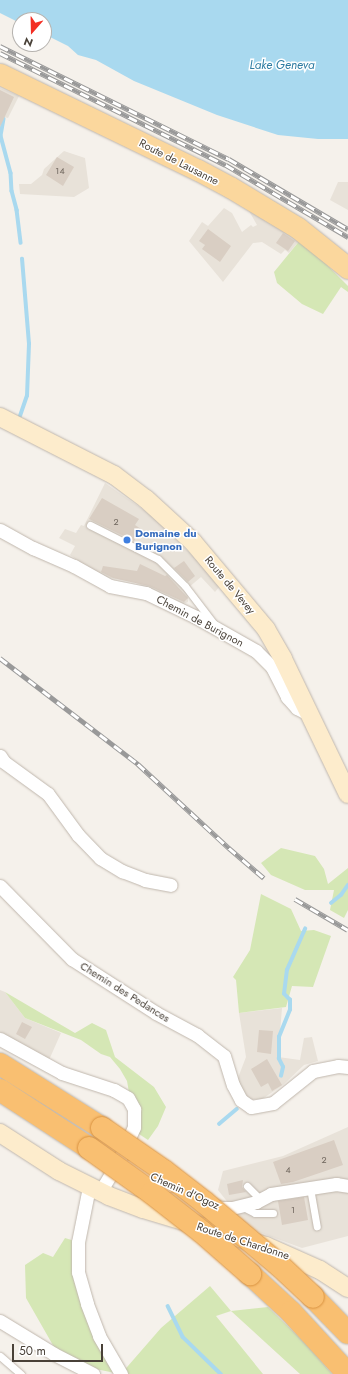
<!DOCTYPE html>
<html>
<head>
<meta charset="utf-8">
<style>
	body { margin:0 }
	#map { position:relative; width:348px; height:1374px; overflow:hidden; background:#f5f1eb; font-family:Jost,sans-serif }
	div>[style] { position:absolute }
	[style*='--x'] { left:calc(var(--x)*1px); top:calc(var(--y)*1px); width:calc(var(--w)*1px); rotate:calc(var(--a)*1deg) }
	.residential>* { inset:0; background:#e8e2d9 }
	.green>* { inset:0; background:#d5e7b5 }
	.water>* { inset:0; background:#a9d9ef }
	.stream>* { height:3.5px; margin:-1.75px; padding:0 1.75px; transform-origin:1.75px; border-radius:1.75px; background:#a9d9ef }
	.building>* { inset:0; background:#d9cec3 }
	.roads { filter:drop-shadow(0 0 1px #c0b7ad) drop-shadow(0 0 1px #c0b7ad) }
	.lane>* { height:7px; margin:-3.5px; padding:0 3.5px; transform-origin:3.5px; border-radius:3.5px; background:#fff }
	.street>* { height:13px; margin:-6.5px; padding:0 6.5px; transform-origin:6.5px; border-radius:6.5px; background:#fff }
	.secondary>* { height:18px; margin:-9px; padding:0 9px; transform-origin:9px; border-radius:9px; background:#fdeccc }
	.primary>* { height:21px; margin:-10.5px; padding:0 10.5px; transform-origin:10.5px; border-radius:10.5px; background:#fbd79d }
	.highway>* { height:22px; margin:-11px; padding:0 11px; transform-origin:11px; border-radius:11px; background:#f9bf71 }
	.rail>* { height:4.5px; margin-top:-2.25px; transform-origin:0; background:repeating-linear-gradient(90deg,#fff 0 9px,#999 0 18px); box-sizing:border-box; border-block:1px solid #999 }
	.bridges { filter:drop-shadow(0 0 1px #d99240) drop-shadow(0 0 1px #d99240) }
	.highway-bridge>* { height:22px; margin:-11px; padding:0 11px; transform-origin:11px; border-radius:11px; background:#f9bf71 }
	.dots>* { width:11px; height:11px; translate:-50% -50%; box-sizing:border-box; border:2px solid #fff; border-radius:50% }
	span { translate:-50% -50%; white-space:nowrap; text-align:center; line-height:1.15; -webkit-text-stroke:3px #fff; paint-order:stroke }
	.number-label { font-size:9px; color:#6d645b }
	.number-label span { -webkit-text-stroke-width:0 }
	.street-label { font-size:11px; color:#494138 }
	.shop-label { font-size:11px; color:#366cbe; font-weight:700 }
	.left { translate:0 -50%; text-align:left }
	.water-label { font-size:12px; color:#307da3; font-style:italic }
	.north { position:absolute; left:12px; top:12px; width:40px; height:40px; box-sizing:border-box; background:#fff; border:1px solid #b6b3af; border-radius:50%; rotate:200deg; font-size:11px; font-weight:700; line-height:16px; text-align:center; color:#494138 }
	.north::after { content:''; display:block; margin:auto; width:14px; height:18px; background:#f32e23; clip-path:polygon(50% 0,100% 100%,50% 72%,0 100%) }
	.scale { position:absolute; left:12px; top:1344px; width:91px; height:18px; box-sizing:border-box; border:2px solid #494138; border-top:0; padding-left:5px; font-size:12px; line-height:14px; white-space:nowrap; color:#494138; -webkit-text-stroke:3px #fff; paint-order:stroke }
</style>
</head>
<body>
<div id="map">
	<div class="residential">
		<div style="clip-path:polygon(0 88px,19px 96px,8px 118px,0 116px)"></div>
		<div style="clip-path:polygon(64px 151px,85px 158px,89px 188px,74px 197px,20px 194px,19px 184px,31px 184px,42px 175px,44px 169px)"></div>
		<div style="clip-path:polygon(338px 182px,348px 182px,348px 210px,330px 200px)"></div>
		<div style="clip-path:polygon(224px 208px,232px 213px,242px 232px,251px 225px,253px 227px,257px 225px,249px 211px,276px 223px,301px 239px,289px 253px,285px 250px,281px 254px,262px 242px,253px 243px,223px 282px,189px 241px,202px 222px,208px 226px)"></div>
		<div style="clip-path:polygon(105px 483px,151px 515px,205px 568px,220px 586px,215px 592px,201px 577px,188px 588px,188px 602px,183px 604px,136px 583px,100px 576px,70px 555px,75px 546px,59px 538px,65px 529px,76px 533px,81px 525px,84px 526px)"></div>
		<div style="clip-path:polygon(0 990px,5px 992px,25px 1018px,61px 1033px,49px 1060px,0 1032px)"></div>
		<div style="clip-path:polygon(282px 1008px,278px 1057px,300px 1060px,304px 1038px,312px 1037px,318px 1061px,304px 1065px,283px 1085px,262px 1099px,250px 1099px,243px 1093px,236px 1083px,246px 1057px,239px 1013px)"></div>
		<div style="clip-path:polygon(348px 1127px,348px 1236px,302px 1248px,248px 1228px,218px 1190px,223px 1171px,283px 1156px)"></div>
	</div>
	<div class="green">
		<div style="clip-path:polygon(301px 239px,348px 286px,348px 292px,341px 287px,323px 314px,302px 304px,277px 283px,274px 272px)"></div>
		<div style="clip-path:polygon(281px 848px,315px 856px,324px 869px,328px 884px,348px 868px,348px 910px,344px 918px,330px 910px,334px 890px,305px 890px,271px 875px,261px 863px)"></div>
		<div style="clip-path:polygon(261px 894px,291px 909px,301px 931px,314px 930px,331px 936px,313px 987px,292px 986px,286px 1007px,239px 1013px,236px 980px,233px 977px,250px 950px)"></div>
		<div style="clip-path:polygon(5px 992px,75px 1033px,92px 1023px,106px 1030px,115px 1057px,154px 1087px,166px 1107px,158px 1126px,148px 1140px,136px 1132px,127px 1081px,120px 1069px,110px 1057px,101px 1054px,81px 1040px,25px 1018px)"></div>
		<div style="clip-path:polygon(65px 1238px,78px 1242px,78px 1272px,121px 1374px,161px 1328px,210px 1286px,231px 1311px,268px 1307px,307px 1345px,332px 1374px,300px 1374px,231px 1311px,216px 1316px,263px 1374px,120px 1374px,86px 1367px,54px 1347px,26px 1298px,25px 1265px,43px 1253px,53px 1257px)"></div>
	</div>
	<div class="water">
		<div style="clip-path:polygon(0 0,348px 0,348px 139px,318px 139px,278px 135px,217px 115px,134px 81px,96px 60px,78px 55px,68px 46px,44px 34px,44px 20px,20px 20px,20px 23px,0 13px)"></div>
	</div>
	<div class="stream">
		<div style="--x:4;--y:119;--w:17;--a:100"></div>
		<div style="--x:1;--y:136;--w:38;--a:75"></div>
		<div style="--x:11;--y:173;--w:18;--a:87"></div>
		<div style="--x:12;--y:191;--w:20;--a:75"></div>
		<div style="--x:17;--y:210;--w:33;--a:83"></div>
		<div style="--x:20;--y:416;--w:21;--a:-71"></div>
		<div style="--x:27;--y:396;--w:52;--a:-87.8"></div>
		<div style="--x:29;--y:344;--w:85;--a:-94.7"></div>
		<div style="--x:331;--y:903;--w:13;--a:-39"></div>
		<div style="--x:341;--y:895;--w:12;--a:-55"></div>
		<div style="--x:281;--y:1076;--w:9;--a:-77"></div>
		<div style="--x:283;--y:1067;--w:9;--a:-117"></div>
		<div style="--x:279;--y:1059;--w:22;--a:-90"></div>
		<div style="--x:279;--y:1037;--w:29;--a:-68"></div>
		<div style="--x:290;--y:1010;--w:10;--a:-90"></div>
		<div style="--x:290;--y:1000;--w:8;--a:-135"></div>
		<div style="--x:284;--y:994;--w:24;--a:-83"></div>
		<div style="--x:287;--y:970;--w:45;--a:-66.3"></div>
		<div style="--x:219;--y:1124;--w:23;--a:-40"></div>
		<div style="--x:168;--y:1306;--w:34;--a:64"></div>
		<div style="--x:183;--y:1337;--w:53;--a:44.2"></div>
	</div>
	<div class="building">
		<div style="clip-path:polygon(0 90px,14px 97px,0 127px)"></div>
		<div style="clip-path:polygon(57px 157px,74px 167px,63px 186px,46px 175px)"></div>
		<div style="clip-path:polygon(208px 229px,231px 246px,220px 262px,202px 249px,205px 245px,199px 241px)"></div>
		<div style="clip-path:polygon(283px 233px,295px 241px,288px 251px,276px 243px)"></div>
		<div style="clip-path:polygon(102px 498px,139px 519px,135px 525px,141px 529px,134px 541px,89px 519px)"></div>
		<div style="clip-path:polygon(184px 561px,195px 576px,188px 582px,174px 568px)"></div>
		<div style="clip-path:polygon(140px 564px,165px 576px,167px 575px,188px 598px,184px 602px,149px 586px,113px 578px,101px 572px,103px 566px,137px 571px)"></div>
		<div style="clip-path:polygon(22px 1022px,32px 1027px,25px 1039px,16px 1034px)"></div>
		<div style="clip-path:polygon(259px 1030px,273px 1031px,271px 1054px,257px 1052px)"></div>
		<div style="clip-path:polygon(267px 1059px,282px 1085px,272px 1091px,268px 1083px,261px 1087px,251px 1069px)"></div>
		<div style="clip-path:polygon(334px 1140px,343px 1165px,293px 1182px,281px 1184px,273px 1162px)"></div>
		<div style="clip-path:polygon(243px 1180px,242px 1187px,246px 1192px,229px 1195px,227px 1184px)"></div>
		<div style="clip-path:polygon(304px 1197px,308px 1220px,282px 1225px,278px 1201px)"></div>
	</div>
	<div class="roads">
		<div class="lane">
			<div style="--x:90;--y:525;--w:76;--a:26.6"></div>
			<div style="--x:158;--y:559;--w:38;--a:45"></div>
			<div style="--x:185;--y:586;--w:48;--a:52.7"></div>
			<div style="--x:247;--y:1186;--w:18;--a:45"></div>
			<div style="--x:310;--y:1188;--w:39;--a:80"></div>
			<div style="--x:243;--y:1207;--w:13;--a:27"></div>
			<div style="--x:255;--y:1213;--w:18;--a:0"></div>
			<div style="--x:0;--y:1356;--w:28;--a:41"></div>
		</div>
		<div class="street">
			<div style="--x:0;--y:530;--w:38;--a:29"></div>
			<div style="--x:33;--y:548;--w:45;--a:23.7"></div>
			<div style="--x:74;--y:566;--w:41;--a:29.1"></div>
			<div style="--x:110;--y:586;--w:37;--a:11"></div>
			<div style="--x:146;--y:593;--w:55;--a:25.6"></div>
			<div style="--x:196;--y:617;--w:69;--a:29.5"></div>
			<div style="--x:256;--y:651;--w:23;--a:45"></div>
			<div style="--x:272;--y:667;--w:34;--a:63"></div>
			<div style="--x:287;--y:697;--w:15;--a:48"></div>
			<div style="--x:297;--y:708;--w:15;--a:28"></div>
			<div style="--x:0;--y:756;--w:7;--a:56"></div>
			<div style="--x:4;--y:762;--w:54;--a:36"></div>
			<div style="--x:48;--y:794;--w:51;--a:53.8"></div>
			<div style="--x:78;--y:835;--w:32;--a:46"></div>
			<div style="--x:100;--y:858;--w:26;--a:31"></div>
			<div style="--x:122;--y:871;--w:25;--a:21"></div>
			<div style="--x:145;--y:880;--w:26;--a:11"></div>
			<div style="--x:0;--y:886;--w:103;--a:45.4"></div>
			<div style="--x:72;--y:959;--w:100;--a:32.7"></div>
			<div style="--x:156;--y:1013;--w:47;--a:28.2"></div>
			<div style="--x:197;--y:1035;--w:34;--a:38"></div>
			<div style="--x:224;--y:1056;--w:30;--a:73"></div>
			<div style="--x:233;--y:1085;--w:17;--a:62"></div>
			<div style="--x:241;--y:1100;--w:12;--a:35"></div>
			<div style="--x:251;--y:1107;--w:22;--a:-10"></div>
			<div style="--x:273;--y:1103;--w:51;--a:-38.7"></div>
			<div style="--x:313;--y:1071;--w:25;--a:-11"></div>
			<div style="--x:338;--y:1066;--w:10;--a:6"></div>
			<div style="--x:0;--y:1039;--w:71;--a:28.7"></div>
			<div style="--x:62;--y:1073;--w:55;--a:18.1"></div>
			<div style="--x:114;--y:1090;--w:16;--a:30"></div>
			<div style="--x:128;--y:1098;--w:13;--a:61"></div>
			<div style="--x:134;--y:1109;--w:18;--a:90"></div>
			<div style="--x:134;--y:1127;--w:44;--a:114.2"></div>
			<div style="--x:89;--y:1187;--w:56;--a:101.3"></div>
			<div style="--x:78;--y:1242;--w:30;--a:90"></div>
			<div style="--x:78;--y:1272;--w:33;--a:74"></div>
			<div style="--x:87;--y:1304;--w:34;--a:69"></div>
			<div style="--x:99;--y:1336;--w:44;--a:59.9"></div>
			<div style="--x:100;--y:1192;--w:27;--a:-59"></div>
			<div style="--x:114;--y:1169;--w:7;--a:-34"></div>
			<div style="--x:120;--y:1165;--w:14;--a:12"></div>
			<div style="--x:134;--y:1168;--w:39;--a:26"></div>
			<div style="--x:212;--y:1205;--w:10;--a:17"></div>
			<div style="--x:222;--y:1208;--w:10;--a:0"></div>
			<div style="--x:232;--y:1208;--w:25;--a:-14"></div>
			<div style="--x:256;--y:1202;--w:17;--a:-28"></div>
			<div style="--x:271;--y:1194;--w:66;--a:-8.7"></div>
			<div style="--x:336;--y:1184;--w:12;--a:9"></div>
			<div style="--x:0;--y:1321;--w:63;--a:31.4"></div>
			<div style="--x:54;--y:1354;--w:44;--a:27.1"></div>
		</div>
		<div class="secondary">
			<div style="--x:0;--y:417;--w:128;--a:27"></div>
			<div style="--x:114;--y:475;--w:40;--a:37"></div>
			<div style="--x:146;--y:499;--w:64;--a:42.5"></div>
			<div style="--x:193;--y:542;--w:114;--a:50"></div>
			<div style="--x:266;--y:629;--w:34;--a:60"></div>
			<div style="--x:283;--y:659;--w:150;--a:64.3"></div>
			<div style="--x:0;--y:1133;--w:70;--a:32.8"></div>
			<div style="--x:59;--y:1171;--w:56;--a:26.6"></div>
			<div style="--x:109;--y:1196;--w:36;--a:21"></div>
			<div style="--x:143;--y:1209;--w:128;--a:16.7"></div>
			<div style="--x:266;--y:1246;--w:59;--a:24"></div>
			<div style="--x:320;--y:1270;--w:33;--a:33"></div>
		</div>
		<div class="primary">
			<div style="--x:0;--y:74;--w:220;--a:25.9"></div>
			<div style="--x:198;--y:170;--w:36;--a:28"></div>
			<div style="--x:230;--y:187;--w:79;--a:31.1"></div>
			<div style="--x:298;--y:228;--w:64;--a:38.7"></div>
		</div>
		<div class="highway">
			<div style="--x:0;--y:1064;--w:120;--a:32.1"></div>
			<div style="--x:0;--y:1090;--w:106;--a:33.1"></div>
			<div style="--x:250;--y:1274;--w:56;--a:42.8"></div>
			<div style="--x:291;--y:1312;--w:84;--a:47.4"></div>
			<div style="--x:313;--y:1297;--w:50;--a:45.8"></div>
		</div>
	</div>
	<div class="rail">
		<div style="--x:0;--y:46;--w:255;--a:26.3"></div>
		<div style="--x:229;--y:159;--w:138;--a:30.5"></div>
		<div style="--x:0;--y:53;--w:252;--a:26.4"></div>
		<div style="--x:226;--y:165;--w:142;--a:30.5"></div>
		<div style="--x:0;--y:658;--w:174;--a:37.5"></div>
		<div style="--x:138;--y:764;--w:124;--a:42.7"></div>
		<div style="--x:229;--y:848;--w:46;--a:40.6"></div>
		<div style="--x:295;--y:899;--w:61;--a:30.3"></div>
	</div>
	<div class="bridges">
		<div class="highway-bridge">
			<div style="--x:102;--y:1128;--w:75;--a:34.7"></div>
			<div style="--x:164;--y:1171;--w:51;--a:37.8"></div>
			<div style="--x:204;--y:1202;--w:99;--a:40.1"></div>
			<div style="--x:280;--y:1266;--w:45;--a:43.2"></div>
			<div style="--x:89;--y:1148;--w:77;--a:35.5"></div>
			<div style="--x:152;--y:1193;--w:63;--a:38"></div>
			<div style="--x:202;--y:1232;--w:64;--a:41.2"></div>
		</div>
	</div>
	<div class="dots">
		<div style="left:127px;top:540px;background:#3f7fe0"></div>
	</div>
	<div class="number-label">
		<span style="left:60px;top:171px">14</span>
		<span style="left:116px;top:522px">2</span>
		<span style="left:324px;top:1160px">2</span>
		<span style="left:288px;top:1170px">4</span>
		<span style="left:293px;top:1210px">1</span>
	</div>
	<div class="street-label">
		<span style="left:179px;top:162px;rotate:27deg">Route de Lausanne</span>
		<span style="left:230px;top:585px;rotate:50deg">Route de Vevey</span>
		<span style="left:200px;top:621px;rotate:28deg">Chemin de Burignon</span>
		<span style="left:125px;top:992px;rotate:32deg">Chemin des Pedances</span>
		<span style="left:185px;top:1191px;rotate:24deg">Chemin d'Ogoz</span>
		<span style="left:243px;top:1241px;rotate:18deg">Route de Chardonne</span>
	</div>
	<div class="shop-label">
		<span class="left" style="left:135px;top:540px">Domaine du<br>Burignon</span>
	</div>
	<div class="water-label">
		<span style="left:282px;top:66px">Lake Geneva</span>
	</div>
	<div class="north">N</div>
	<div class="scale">50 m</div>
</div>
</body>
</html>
